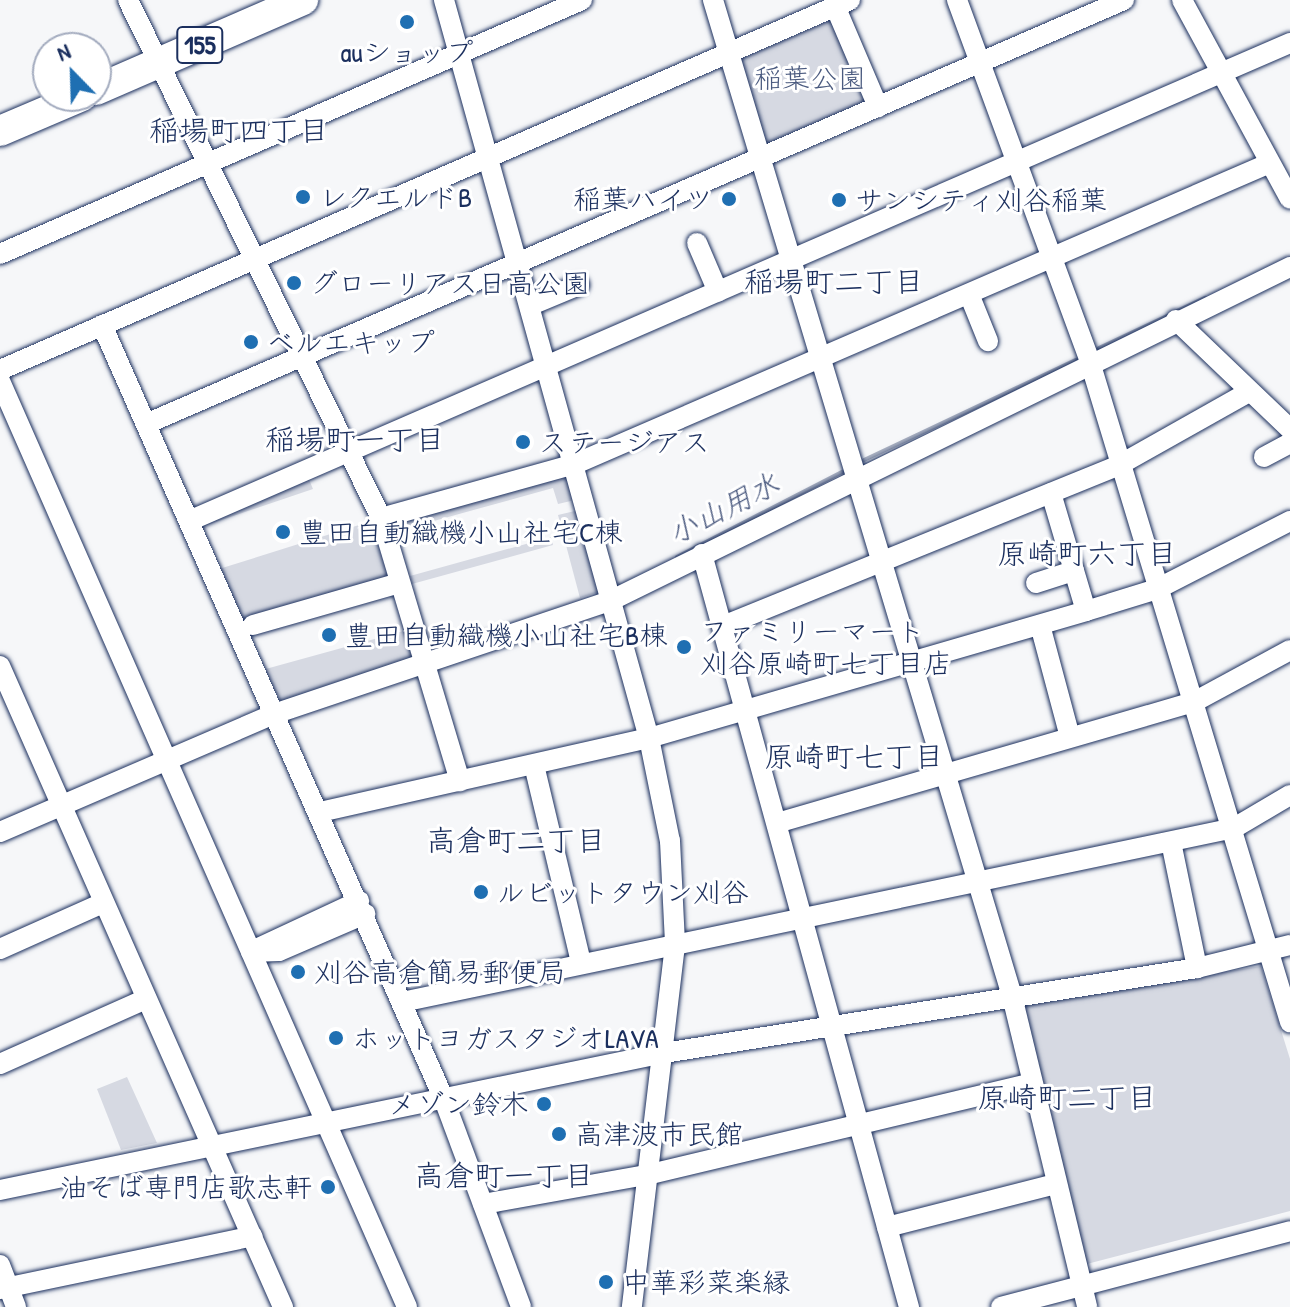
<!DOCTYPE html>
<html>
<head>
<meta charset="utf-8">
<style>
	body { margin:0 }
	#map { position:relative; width:1290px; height:1307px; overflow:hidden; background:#f6f7f9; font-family:"Patrick Hand","Klee One",sans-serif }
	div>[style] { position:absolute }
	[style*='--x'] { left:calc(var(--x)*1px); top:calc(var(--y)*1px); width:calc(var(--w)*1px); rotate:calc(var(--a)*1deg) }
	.green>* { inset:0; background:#d6d9e2 }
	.stream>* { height:4px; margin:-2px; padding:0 2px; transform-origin:2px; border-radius:2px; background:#a9b0c1 }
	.roads { filter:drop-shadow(0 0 2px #1b2f5e) drop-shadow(0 0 2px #1b2f5e) }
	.minor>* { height:20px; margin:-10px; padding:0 10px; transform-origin:10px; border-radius:10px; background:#fff }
	.highway>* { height:30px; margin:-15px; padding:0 15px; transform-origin:15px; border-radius:15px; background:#fff }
	.dots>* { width:22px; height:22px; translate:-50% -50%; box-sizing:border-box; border:4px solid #fff; border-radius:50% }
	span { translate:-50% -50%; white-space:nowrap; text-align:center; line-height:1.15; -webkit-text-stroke:6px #fff; paint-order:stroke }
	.shield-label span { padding:2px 6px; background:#fff; border:2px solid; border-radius:6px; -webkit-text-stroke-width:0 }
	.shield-label { font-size:26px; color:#1b2f5e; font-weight:700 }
	.poi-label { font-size:28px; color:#1b2f5e }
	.left { translate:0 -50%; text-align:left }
	.right { translate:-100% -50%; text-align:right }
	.park-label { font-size:28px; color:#4a5a7f }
	.neighbourhood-label { font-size:30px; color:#1b2f5e }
	.water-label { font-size:30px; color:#4d5c81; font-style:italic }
	.north { position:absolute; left:32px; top:32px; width:80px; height:80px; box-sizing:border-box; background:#fff; border:2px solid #a4acbf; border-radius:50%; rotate:337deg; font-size:22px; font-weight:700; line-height:32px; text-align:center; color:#1b2f5e }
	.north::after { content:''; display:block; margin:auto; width:28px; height:36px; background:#1f6fb2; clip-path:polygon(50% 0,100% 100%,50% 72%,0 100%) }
</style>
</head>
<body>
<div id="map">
	<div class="green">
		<div style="clip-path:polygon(835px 18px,870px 100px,765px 145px,741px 59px)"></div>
		<div style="clip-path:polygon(568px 474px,575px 500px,558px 504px,553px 488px,394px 532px,391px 523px)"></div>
		<div style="clip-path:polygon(308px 477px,313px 489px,204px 526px,202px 522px)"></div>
		<div style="clip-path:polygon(579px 510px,601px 591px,580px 598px,558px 515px)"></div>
		<div style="clip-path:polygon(375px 520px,392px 580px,242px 623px,219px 569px)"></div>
		<div style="clip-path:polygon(551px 537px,553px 545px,412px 584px,410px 576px)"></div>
		<div style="clip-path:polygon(407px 630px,412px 660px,282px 702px,262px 670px)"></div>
		<div style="clip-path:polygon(1261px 966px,1290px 1059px,1290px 1211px,1083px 1265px,1024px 1005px)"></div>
		<div style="clip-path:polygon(127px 1077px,157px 1143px,121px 1150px,97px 1089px)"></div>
	</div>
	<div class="stream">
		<div style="--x:1177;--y:311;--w:31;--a:-25"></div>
		<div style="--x:1099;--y:348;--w:77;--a:-25.2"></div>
		<div style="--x:864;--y:460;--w:234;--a:-25.3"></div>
		<div style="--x:677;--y:557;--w:186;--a:-27.3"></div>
	</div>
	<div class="roads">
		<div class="minor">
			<div style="--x:128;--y:0;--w:576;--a:63.97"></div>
			<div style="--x:381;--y:518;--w:275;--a:73.3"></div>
			<div style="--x:444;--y:0;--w:766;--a:74.48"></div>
			<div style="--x:649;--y:738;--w:105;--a:78.5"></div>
			<div style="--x:670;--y:841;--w:104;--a:87.2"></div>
			<div style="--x:675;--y:945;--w:365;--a:96.8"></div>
			<div style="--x:713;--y:0;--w:1040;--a:73.29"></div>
			<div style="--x:1012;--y:996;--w:320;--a:76.4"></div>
			<div style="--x:957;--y:0;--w:386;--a:69.8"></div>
			<div style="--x:1090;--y:362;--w:690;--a:73.14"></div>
			<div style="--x:1182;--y:0;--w:226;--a:61.5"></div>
			<div style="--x:835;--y:6;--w:110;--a:66.9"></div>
			<div style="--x:697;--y:243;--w:53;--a:66.8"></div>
			<div style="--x:0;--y:254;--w:635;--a:-23.58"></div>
			<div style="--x:969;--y:294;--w:51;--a:68"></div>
			<div style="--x:531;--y:305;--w:52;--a:-22.6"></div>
			<div style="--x:1176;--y:320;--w:158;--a:43.7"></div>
			<div style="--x:102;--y:325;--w:844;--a:66.17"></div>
			<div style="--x:443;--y:1097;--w:224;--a:69.6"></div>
			<div style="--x:0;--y:370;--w:927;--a:-23.52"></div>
			<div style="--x:0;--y:381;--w:1011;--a:66.27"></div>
			<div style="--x:146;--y:424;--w:1066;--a:-23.44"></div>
			<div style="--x:1264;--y:457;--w:30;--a:-28"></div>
			<div style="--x:1051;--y:493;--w:123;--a:73.5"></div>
			<div style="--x:381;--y:518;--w:201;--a:-15.6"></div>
			<div style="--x:575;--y:464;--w:757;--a:-23.42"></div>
			<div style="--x:189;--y:521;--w:1200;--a:-23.47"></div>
			<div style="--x:702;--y:554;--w:781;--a:74.63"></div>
			<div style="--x:1036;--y:583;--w:40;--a:-18"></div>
			<div style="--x:253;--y:625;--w:152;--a:-16"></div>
			<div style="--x:1040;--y:625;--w:116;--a:75"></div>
			<div style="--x:723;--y:626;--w:430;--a:-22.1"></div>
			<div style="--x:1121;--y:464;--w:147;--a:-29.4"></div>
			<div style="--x:0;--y:666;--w:701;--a:66.18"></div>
			<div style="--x:534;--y:765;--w:203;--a:76.6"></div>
			<div style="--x:320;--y:812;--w:337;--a:-12.7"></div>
			<div style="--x:649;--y:738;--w:455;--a:-16.2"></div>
			<div style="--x:1086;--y:611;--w:74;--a:-17.2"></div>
			<div style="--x:1157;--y:589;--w:149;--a:-27.1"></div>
			<div style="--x:777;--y:823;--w:434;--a:-16.2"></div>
			<div style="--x:1194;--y:702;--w:109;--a:-28.4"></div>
			<div style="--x:0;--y:832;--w:298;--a:-23.3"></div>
			<div style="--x:274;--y:714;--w:357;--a:-18.6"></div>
			<div style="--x:612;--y:600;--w:755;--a:-26.16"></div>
			<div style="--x:1171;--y:842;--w:129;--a:78.3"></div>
			<div style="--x:0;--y:949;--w:113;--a:-24.1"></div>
			<div style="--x:254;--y:950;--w:116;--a:-25"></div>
			<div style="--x:251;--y:952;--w:28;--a:-2"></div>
			<div style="--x:279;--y:951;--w:94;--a:-23.3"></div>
			<div style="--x:402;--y:1002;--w:850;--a:-11.81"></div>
			<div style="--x:1234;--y:828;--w:65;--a:-30.5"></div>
			<div style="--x:0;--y:1064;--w:160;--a:-24"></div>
			<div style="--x:0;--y:1190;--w:678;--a:-11.66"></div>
			<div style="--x:664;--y:1053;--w:540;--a:-9.06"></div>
			<div style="--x:1197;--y:968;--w:96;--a:-13.9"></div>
			<div style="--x:483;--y:1204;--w:171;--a:-10.1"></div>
			<div style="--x:651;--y:1174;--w:392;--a:-13.4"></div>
			<div style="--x:887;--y:1227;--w:174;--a:-14.3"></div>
			<div style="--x:0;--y:1265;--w:45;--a:69.1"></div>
			<div style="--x:0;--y:1289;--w:258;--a:-11.8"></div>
			<div style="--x:1001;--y:1307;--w:299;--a:-14.7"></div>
		</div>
		<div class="highway">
			<div style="--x:96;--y:90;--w:226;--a:-23.5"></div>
			<div style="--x:0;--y:131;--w:89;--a:-23.1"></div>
		</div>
	</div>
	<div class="dots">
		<div style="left:407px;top:22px;background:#1f6fb2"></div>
		<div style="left:303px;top:197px;background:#1f6fb2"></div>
		<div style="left:729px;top:199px;background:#1f6fb2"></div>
		<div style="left:839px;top:200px;background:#1f6fb2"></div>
		<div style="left:294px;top:283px;background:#1f6fb2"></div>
		<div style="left:251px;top:342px;background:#1f6fb2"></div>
		<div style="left:523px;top:442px;background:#1f6fb2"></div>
		<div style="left:283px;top:532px;background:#1f6fb2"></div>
		<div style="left:329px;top:635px;background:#1f6fb2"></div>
		<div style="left:684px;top:647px;background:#1f6fb2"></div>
		<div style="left:481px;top:892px;background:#1f6fb2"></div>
		<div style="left:298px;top:972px;background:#1f6fb2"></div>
		<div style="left:336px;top:1038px;background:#1f6fb2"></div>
		<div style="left:544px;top:1104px;background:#1f6fb2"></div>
		<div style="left:559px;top:1134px;background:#1f6fb2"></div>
		<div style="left:328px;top:1187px;background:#1f6fb2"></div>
		<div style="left:606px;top:1282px;background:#1f6fb2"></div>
	</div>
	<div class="shield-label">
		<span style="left:200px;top:45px">155</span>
	</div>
	<div class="poi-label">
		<span style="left:407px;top:52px">auショップ</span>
		<span class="left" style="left:319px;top:197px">レクエルドB</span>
		<span class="right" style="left:713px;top:199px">稲葉ハイツ</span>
		<span class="left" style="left:855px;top:200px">サンシティ刈谷稲葉</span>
		<span class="left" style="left:310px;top:283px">グローリアス日高公園</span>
		<span class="left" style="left:267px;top:342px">ベルエキップ</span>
		<span class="left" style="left:539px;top:442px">ステージアス</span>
		<span class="left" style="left:299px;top:532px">豊田自動織機小山社宅C棟</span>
		<span class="left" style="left:700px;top:647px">ファミリーマート<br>刈谷原崎町七丁目店</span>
		<span class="left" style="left:345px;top:635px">豊田自動織機小山社宅B棟</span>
		<span class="left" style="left:497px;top:892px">ルビットタウン刈谷</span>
		<span class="left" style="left:314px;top:972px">刈谷高倉簡易郵便局</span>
		<span class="left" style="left:352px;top:1038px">ホットヨガスタジオLAVA</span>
		<span class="right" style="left:528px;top:1104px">メゾン鈴木</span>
		<span class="left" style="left:575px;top:1134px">高津波市民館</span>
		<span class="right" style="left:312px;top:1187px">油そば専門店歌志軒</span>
		<span class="left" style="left:622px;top:1282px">中華彩菜楽縁</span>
	</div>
	<div class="park-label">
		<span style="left:810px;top:78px">稲葉公園</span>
	</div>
	<div class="neighbourhood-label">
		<span style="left:239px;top:130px">稲場町四丁目</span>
		<span style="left:834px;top:281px">稲場町二丁目</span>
		<span style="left:355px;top:439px">稲場町一丁目</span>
		<span style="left:1087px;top:553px">原崎町六丁目</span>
		<span style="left:854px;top:756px">原崎町七丁目</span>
		<span style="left:516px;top:840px">高倉町二丁目</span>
		<span style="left:1067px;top:1097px">原崎町二丁目</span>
		<span style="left:504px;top:1175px">高倉町一丁目</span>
	</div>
	<div class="water-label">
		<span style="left:723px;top:508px;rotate:-27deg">小山用水</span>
	</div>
	<div class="north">N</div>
</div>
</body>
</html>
